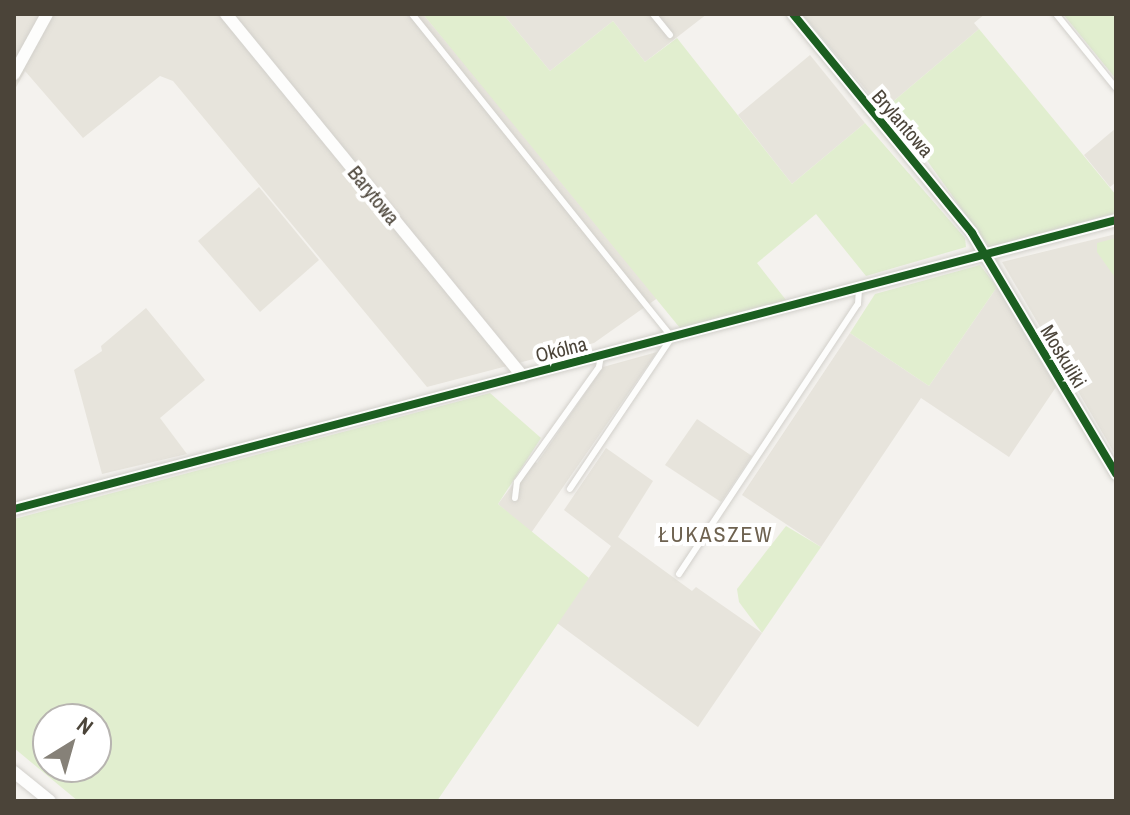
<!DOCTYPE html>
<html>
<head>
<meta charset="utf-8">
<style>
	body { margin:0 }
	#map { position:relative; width:1130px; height:815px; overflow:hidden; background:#f4f2ee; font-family:"Archivo Narrow",sans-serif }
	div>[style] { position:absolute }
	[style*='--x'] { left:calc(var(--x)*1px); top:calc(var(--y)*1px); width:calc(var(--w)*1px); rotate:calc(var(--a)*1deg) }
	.residential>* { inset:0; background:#e7e4dc }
	.green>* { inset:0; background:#e1eecf }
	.roads { filter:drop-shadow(0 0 2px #d2d0cb) drop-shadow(0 0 2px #d2d0cb) }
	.lane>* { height:6px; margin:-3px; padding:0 3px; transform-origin:3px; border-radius:3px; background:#fdfdfc }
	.street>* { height:12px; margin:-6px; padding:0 6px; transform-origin:6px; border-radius:6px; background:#fdfdfc }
	.cycleway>* { height:8px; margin:-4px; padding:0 4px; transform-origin:4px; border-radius:4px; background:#1b5e20 }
	span { translate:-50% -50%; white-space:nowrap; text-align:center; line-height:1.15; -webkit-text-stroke:8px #fff; paint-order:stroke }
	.street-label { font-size:20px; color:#4b4439 }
	.neighbourhood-label { font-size:22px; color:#6e6250; letter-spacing:2px }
	.frame { position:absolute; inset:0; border:16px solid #4b4439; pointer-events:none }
	.north { position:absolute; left:32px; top:703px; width:80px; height:80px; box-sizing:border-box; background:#fff; border:2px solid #b7b4b0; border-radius:50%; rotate:37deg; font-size:22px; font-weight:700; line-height:32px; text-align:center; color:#4b4439 }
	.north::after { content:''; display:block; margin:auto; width:28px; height:36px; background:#868178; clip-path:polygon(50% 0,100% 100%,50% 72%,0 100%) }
</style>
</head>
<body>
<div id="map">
	<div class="residential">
		<div style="clip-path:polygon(14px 14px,423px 14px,659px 297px,594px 343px,427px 387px,173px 81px,160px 76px,83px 138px,25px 71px,14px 91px)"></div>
		<div style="clip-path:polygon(503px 14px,707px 14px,645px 62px,613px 21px,550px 71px)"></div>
		<div style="clip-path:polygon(802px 14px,985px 14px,974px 23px,979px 29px,883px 110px)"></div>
		<div style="clip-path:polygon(810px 55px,865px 123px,792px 184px,738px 115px)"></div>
		<div style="clip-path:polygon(1116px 128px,1116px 182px,1110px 187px,1084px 155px)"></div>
		<div style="clip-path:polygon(259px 187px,319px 260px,260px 312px,198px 241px)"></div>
		<div style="clip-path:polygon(1116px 234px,1116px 456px,1002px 262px)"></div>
		<div style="clip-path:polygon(997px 287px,1056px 387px,1009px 457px,921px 398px,821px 547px,742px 495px,850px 333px,929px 386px)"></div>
		<div style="clip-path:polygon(146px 308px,205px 380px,160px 418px,187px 454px,102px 474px,74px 370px,102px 351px,101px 346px)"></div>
		<div style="clip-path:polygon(657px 352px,531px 533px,498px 504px,531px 460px,537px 463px,603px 367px)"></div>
		<div style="clip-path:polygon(697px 419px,752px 456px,721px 502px,665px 465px)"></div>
		<div style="clip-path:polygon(606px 448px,653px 481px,618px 537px,692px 591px,696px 587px,762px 633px,698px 727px,557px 623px,611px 546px,564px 510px)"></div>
	</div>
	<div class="green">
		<div style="clip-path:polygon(423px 14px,503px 14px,550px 71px,613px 21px,645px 62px,677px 38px,792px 184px,865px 123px,965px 238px,966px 247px,866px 276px,816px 214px,757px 263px,786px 300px,680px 328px)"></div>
		<div style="clip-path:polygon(1063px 14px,1116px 14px,1116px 79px)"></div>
		<div style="clip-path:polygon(979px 29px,1116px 195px,1116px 213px,989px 247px,916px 145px,883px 110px)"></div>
		<div style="clip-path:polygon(1116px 238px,1116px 279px,1097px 252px,1097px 243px)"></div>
		<div style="clip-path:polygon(980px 265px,997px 287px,929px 386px,850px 333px,875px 294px)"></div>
		<div style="clip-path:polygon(evenodd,490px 393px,541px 438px,498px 504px,589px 578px,437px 801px,78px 801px,14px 748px,14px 519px,490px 393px,48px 719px,96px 719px,96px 767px,48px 767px,48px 719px)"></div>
		<div style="clip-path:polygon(786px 526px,821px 547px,762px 633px,739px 602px,737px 589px)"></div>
	</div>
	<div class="roads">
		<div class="lane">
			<div style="--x:412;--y:14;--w:415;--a:51.2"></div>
			<div style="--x:672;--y:337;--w:183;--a:123.9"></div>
			<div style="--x:653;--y:14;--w:27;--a:51"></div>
			<div style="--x:1056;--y:14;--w:95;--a:51"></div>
			<div style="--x:515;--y:498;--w:16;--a:-83"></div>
			<div style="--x:517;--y:482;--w:141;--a:-54.5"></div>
			<div style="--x:599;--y:367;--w:11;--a:-80"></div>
			<div style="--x:679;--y:574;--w:324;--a:-56.5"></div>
			<div style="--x:858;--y:304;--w:15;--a:-86"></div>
		</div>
		<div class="street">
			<div style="--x:226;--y:14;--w:468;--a:50.7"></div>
			<div style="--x:793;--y:14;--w:283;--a:50.7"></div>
			<div style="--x:972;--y:233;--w:281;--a:59.1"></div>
			<div style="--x:14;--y:74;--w:68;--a:-61.2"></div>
			<div style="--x:14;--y:509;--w:1139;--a:-14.69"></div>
			<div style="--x:14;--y:772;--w:46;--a:38.9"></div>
		</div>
	</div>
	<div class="cycleway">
		<div style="--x:793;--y:14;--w:283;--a:50.7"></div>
		<div style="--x:972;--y:233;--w:281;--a:59.1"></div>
		<div style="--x:14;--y:509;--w:1139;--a:-14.69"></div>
	</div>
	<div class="street-label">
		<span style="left:903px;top:123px;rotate:49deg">Brylantowa</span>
		<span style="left:374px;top:195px;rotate:51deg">Barytowa</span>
		<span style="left:561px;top:349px;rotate:-14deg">Okólna</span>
		<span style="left:1064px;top:356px;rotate:59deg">Moskuliki</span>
	</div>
	<div class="neighbourhood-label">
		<span style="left:716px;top:535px">ŁUKASZEW</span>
	</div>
	<div class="frame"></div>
	<div class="north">N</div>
</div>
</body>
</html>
